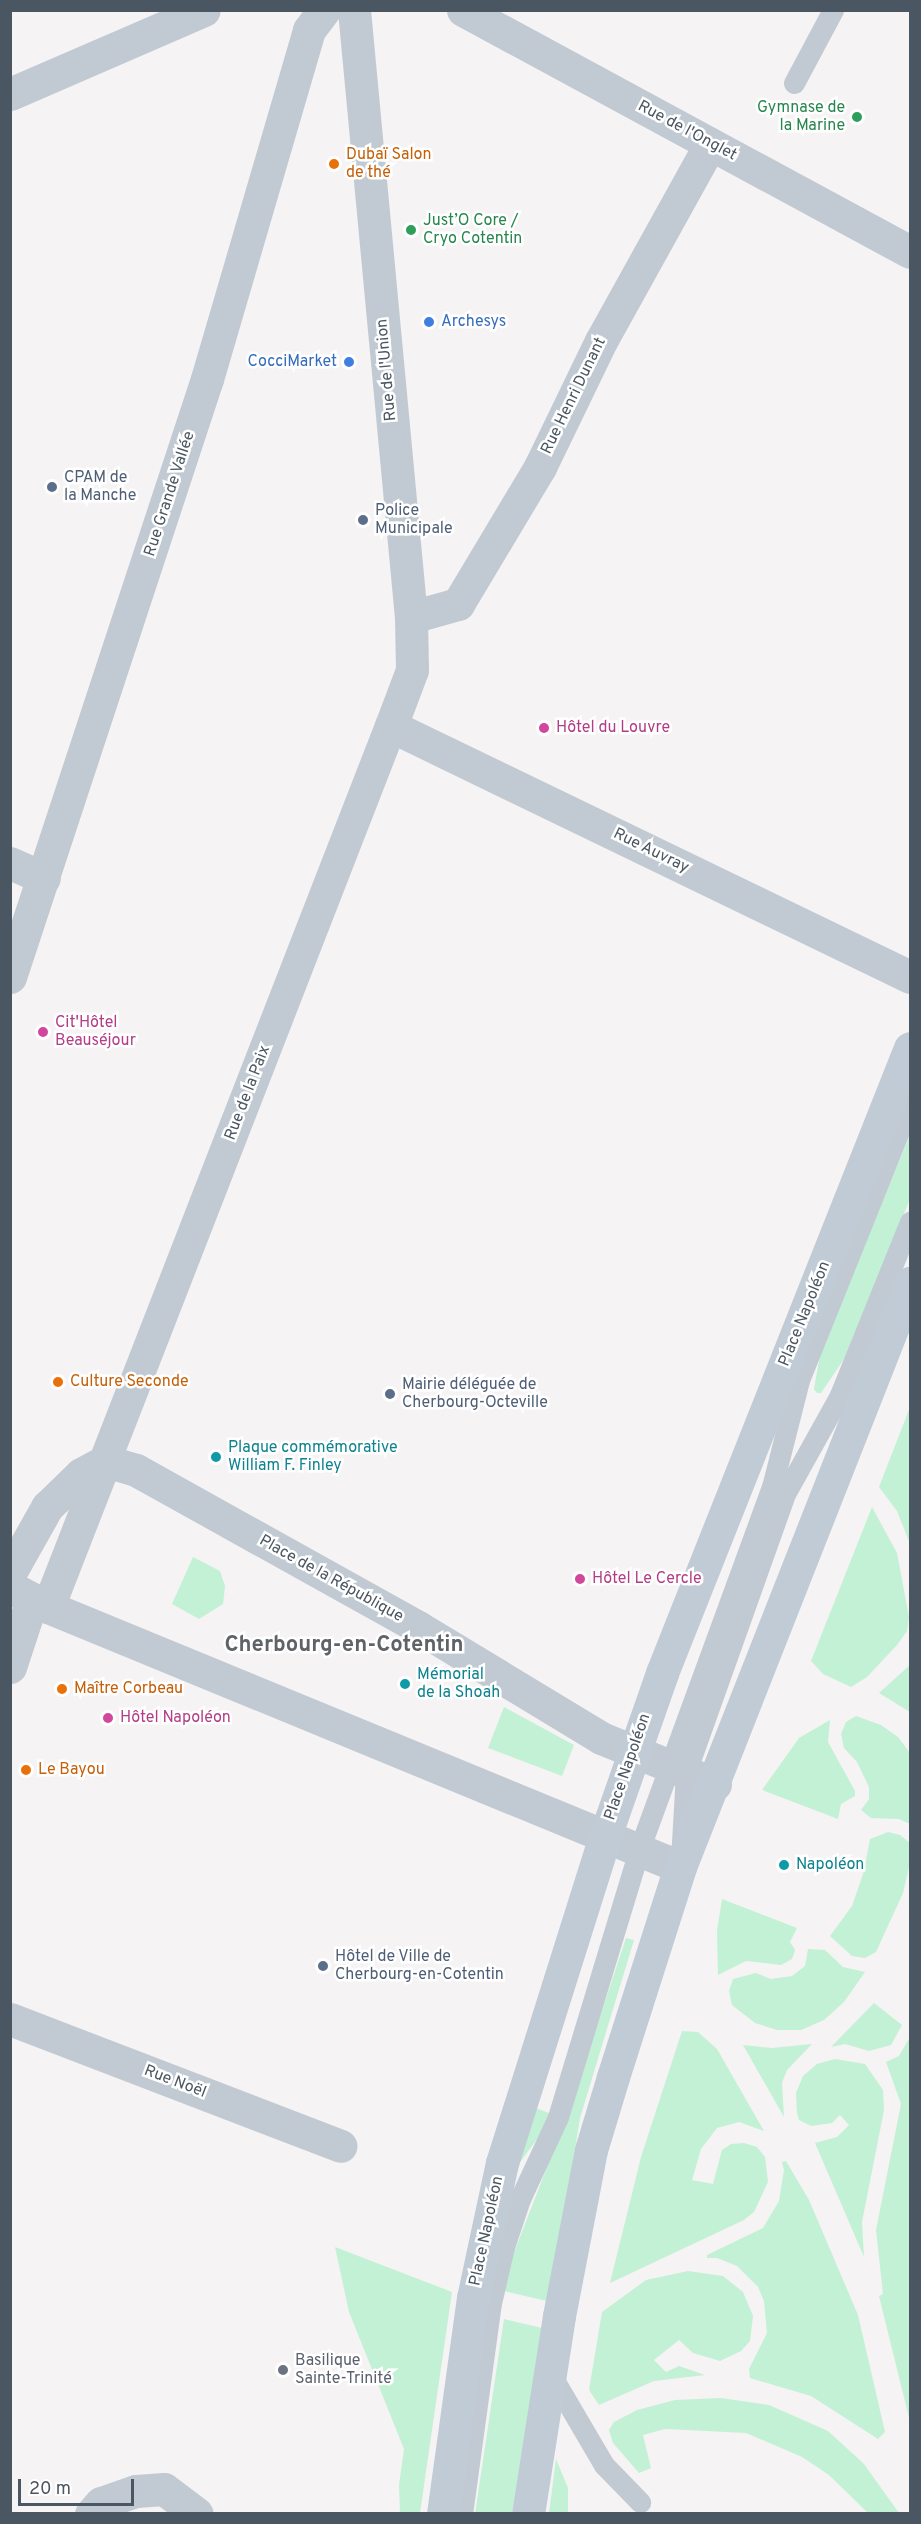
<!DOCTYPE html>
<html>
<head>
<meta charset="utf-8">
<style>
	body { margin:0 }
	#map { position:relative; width:921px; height:2524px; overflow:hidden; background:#f5f3f3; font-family:Overpass,sans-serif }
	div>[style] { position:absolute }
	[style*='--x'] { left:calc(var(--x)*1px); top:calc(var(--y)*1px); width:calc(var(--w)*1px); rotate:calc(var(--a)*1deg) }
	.green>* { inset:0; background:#c3f1d5 }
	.service>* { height:21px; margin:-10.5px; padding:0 10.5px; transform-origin:10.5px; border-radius:10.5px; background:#c1cad2 }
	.pedestrian>* { height:32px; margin:-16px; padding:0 16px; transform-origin:16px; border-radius:16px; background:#c1cad2 }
	.minor>* { height:33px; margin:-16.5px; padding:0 16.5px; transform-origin:16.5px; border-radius:16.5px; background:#c1cad2 }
	.tertiary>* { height:33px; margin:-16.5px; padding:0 16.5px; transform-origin:16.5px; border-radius:16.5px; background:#c1cad2 }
	.secondary>* { height:33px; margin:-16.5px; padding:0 16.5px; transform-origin:16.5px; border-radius:16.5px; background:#c1cbd6 }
	.dots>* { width:16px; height:16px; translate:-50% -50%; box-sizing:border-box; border:3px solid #fff; border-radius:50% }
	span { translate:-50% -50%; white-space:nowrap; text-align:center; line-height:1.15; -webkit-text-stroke:5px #fff; paint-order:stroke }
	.leisure-label { font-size:16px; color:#27864d }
	.right { translate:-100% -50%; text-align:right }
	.left { translate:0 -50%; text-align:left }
	.street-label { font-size:16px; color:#4a5661 }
	.food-label { font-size:16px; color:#c56008 }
	.shop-label { font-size:16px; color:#366cbe }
	.service-label { font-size:16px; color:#4e5e75 }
	.hotel-label { font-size:16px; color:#b23c85 }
	.culture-label { font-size:16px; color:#0d838f }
	.worship-label { font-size:16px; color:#5b616d }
	.district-label { font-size:22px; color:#5f6368; font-weight:700 }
	.frame { position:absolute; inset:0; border:12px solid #4a5661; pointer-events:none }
	.scale { position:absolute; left:18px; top:2479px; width:116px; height:27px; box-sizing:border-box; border:3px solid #4a5661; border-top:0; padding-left:8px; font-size:18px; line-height:21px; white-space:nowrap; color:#4a5661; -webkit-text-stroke:4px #fff; paint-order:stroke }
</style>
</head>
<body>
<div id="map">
	<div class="green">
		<div style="clip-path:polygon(910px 1135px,910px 1199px,844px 1359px,821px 1393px,817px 1393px,814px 1389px,821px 1349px)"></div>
		<div style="clip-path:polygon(910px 1407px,910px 1544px,897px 1511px,879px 1487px)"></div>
		<div style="clip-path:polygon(872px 1507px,897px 1553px,909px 1617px,907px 1631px,897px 1645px,867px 1677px,851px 1687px,823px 1674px,811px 1661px)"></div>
		<div style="clip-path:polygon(193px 1557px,220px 1571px,225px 1586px,223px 1604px,199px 1619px,172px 1604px)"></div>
		<div style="clip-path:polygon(910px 1665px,910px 1712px,879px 1693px)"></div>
		<div style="clip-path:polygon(504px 1707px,574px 1745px,562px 1776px,488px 1748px)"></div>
		<div style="clip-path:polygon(856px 1716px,881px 1725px,898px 1737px,910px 1753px,910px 1824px,899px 1819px,871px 1818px,861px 1810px,869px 1799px,869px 1787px,857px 1762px,844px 1748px,841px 1734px,846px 1722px)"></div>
		<div style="clip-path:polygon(830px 1720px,828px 1742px,855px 1791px,855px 1796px,841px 1804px,838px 1819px,762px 1790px,799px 1738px)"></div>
		<div style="clip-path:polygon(888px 1832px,900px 1835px,910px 1843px,910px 1863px,903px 1893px,876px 1952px,865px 1958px,852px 1956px,830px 1936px,852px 1906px,864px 1871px,870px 1839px)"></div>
		<div style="clip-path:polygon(722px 1899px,797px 1928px,790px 1942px,795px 1950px,792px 1959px,781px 1965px,746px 1961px,718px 1975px,717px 1931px)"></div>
		<div style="clip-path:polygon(626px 1938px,634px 1940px,580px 2118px,551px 2302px,504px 2291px,513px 2255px,568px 2113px)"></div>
		<div style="clip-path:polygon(808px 1949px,825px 1950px,843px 1967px,865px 1972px,844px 2002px,824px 2020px,801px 2030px,777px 2030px,755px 2023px,732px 2005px,729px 1991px,733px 1979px,756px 1973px,771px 1979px,792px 1976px,805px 1966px)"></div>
		<div style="clip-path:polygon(874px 2003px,902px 2025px,891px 2045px,869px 2051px,845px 2044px,831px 2047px)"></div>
		<div style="clip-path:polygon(682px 2031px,698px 2032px,717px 2049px,764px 2131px,739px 2122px,717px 2128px,701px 2149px,692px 2180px,713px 2184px,722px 2150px,731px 2144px,744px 2143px,757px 2147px,765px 2157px,768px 2182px,754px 2212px,744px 2220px,610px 2283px,641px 2157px)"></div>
		<div style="clip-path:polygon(910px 2037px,910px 2422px,879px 2296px,883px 2294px,876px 2230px,901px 2104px,886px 2062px,899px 2056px)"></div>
		<div style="clip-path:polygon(812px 2044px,787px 2070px,782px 2083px,784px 2117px,743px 2045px,772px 2048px)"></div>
		<div style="clip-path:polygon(835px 2059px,865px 2064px,883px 2090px,884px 2110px,862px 2222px,864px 2257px,815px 2143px,837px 2137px,849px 2125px,840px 2115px,832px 2123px,811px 2126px,799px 2120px,797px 2113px,796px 2093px,803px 2076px,817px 2064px)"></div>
		<div style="clip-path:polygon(530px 2106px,549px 2113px,543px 2131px,518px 2165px)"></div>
		<div style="clip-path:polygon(786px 2161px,809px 2200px,858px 2315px,885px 2432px,878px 2439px,811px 2396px,750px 2378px,749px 2369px,767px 2333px,764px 2301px,758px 2287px,737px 2266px,717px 2258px,707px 2258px,707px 2255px,763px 2228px,779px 2201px,784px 2170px,782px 2162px)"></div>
		<div style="clip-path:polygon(335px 2247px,452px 2292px,420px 2513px,400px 2513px,399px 2485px,404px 2449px,349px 2312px)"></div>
		<div style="clip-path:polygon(688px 2271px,723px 2276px,743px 2292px,753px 2316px,750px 2341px,741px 2351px,720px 2361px,693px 2353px,679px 2340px,654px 2360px,666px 2372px,679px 2366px,705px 2375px,654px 2381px,599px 2405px,589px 2390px,602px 2312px,646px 2280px)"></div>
		<div style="clip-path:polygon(504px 2319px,542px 2328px,512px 2513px,475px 2514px)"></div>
		<div style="clip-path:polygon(721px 2398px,769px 2405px,828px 2431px,864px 2464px,899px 2513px,868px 2513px,829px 2475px,802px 2457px,746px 2433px,665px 2429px,643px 2435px,651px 2468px,639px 2473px,613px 2443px,609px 2430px,614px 2422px,637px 2410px,675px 2400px)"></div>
		<div style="clip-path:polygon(556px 2459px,568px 2488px,568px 2513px,549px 2513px)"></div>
	</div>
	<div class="service">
		<div style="--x:794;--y:83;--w:83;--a:-61.9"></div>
		<div style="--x:682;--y:1842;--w:70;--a:-86.7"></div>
		<div style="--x:686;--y:1772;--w:295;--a:-70.4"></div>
		<div style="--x:785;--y:1494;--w:113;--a:-60.9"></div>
		<div style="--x:840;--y:1395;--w:187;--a:-68"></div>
		<div style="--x:550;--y:2373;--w:107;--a:59.6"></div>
		<div style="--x:604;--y:2465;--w:52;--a:45.8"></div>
		<div style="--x:462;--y:2514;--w:213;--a:-82.2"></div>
		<div style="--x:491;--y:2303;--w:57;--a:-76.9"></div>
		<div style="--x:504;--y:2247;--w:51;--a:-71.6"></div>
		<div style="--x:520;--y:2199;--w:90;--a:-65.1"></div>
		<div style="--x:558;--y:2117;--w:279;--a:-73.1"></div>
		<div style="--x:639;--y:1850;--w:387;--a:-69.9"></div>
		<div style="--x:772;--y:1487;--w:110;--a:-75.8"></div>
		<div style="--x:799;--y:1380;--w:297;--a:-68.1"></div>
	</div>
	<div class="pedestrian">
		<div style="--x:105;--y:1461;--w:789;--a:-68.74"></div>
	</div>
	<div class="minor">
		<div style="--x:354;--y:10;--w:610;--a:84.64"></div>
		<div style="--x:411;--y:617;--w:53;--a:88.9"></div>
		<div style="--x:412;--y:670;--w:60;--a:110.6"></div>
		<div style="--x:391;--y:726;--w:577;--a:25.81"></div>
		<div style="--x:411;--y:617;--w:49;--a:-15.5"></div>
		<div style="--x:458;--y:604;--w:160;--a:-59.1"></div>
		<div style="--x:540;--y:467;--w:140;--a:-64.2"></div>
		<div style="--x:601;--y:341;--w:225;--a:-61"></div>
		<div style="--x:10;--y:863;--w:37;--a:24"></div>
		<div style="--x:10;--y:977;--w:630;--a:-71.77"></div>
		<div style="--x:207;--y:379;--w:364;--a:-73.7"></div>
		<div style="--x:309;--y:30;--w:25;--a:-53"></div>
		<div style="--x:10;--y:1667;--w:71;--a:-71.8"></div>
		<div style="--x:10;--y:2019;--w:354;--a:21"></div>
		<div style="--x:91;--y:2514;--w:15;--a:-48"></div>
		<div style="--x:101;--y:2503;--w:37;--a:-19"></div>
		<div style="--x:136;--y:2491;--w:28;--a:-4"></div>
		<div style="--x:164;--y:2489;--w:41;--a:37.1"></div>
	</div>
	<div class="tertiary">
		<div style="--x:463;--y:10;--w:508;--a:28.43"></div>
		<div style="--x:10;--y:94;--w:211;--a:-23.4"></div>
		<div style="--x:10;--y:1573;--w:76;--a:-60.7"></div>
		<div style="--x:47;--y:1507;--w:47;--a:-44.1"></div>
		<div style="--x:81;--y:1474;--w:27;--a:-28"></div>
		<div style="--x:105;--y:1461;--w:32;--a:16"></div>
		<div style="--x:136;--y:1470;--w:323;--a:29.1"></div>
		<div style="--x:418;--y:1627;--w:214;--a:31.2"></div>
		<div style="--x:601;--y:1738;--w:123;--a:22"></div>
		<div style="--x:10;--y:1587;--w:43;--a:27.8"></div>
		<div style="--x:48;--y:1607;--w:683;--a:22.36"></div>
		<div style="--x:48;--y:1607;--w:157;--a:-68.7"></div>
	</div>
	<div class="secondary">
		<div style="--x:443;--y:2514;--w:218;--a:-82.1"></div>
		<div style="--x:473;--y:2298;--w:138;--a:-77.9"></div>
		<div style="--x:502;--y:2163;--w:343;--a:-72.5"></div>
		<div style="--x:605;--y:1836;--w:173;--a:-70.7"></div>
		<div style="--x:662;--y:1673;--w:672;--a:-68.36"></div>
		<div style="--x:528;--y:2514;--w:200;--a:-81.1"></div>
		<div style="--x:559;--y:2316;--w:169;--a:-79.1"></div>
		<div style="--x:591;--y:2150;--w:76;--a:-73.2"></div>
		<div style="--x:613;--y:2077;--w:220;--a:-72.3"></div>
		<div style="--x:680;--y:1867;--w:628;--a:-68.5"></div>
	</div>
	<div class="dots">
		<div style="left:857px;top:117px;background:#2e9e5b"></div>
		<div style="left:334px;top:164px;background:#e8710a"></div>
		<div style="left:411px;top:230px;background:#2e9e5b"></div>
		<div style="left:429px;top:322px;background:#3f7fe0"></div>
		<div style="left:349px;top:362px;background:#3f7fe0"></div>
		<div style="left:52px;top:487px;background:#5c6f8a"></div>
		<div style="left:363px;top:520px;background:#5c6f8a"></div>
		<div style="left:544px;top:728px;background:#d1479c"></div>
		<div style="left:43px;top:1032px;background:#d1479c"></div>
		<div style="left:58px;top:1382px;background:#e8710a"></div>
		<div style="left:390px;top:1394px;background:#5c6f8a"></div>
		<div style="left:216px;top:1457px;background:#0f9aa8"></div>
		<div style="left:580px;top:1579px;background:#d1479c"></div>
		<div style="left:405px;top:1684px;background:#0f9aa8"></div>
		<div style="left:62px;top:1689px;background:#e8710a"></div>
		<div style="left:108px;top:1718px;background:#d1479c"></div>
		<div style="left:26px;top:1770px;background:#e8710a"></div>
		<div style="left:784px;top:1865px;background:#0f9aa8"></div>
		<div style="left:323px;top:1966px;background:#5c6f8a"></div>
		<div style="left:283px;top:2370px;background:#6b7280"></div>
	</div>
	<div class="leisure-label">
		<span class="right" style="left:845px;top:117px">Gymnase de<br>la Marine</span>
		<span class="left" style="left:423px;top:230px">Just’O Core /<br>Cryo Cotentin</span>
	</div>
	<div class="street-label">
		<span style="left:687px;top:131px;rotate:28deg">Rue de l'Onglet</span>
		<span style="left:387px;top:370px;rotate:-95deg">Rue de l'Union</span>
		<span style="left:574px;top:396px;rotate:-64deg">Rue Henri Dunant</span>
		<span style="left:170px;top:494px;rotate:-72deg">Rue Grande Vallée</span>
		<span style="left:651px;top:851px;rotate:26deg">Rue Auvray</span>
		<span style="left:248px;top:1093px;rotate:-69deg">Rue de la Paix</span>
		<span style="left:805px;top:1314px;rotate:-68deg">Place Napoléon</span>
		<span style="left:331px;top:1579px;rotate:29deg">Place de la République</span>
		<span style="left:628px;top:1767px;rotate:-71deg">Place Napoléon</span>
		<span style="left:175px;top:2082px;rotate:21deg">Rue Noël</span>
		<span style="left:487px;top:2231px;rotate:-78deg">Place Napoléon</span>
	</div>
	<div class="food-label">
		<span class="left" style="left:346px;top:164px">Dubaï Salon<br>de thé</span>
		<span class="left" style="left:70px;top:1382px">Culture Seconde</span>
		<span class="left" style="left:74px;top:1689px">Maître Corbeau</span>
		<span class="left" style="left:38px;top:1770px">Le Bayou</span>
	</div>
	<div class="shop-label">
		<span class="left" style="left:441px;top:322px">Archesys</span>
		<span class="right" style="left:337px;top:362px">CocciMarket</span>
	</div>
	<div class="service-label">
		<span class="left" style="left:64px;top:487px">CPAM de<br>la Manche</span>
		<span class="left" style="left:375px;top:520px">Police<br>Municipale</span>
		<span class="left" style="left:402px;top:1394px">Mairie déléguée de<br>Cherbourg-Octeville</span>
		<span class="left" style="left:335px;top:1966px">Hôtel de Ville de<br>Cherbourg-en-Cotentin</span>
	</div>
	<div class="hotel-label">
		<span class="left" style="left:556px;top:728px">Hôtel du Louvre</span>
		<span class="left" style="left:55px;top:1032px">Cit'Hôtel<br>Beauséjour</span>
		<span class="left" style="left:592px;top:1579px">Hôtel Le Cercle</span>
		<span class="left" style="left:120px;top:1718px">Hôtel Napoléon</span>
	</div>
	<div class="culture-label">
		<span class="left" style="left:228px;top:1457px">Plaque commémorative<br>William F. Finley</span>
		<span class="left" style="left:417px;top:1684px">Mémorial<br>de la Shoah</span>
		<span class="left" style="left:796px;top:1865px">Napoléon</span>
	</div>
	<div class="worship-label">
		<span class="left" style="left:295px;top:2370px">Basilique<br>Sainte-Trinité</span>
	</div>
	<div class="district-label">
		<span style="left:344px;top:1646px">Cherbourg-en-Cotentin</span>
	</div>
	<div class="frame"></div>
	<div class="scale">20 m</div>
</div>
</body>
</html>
